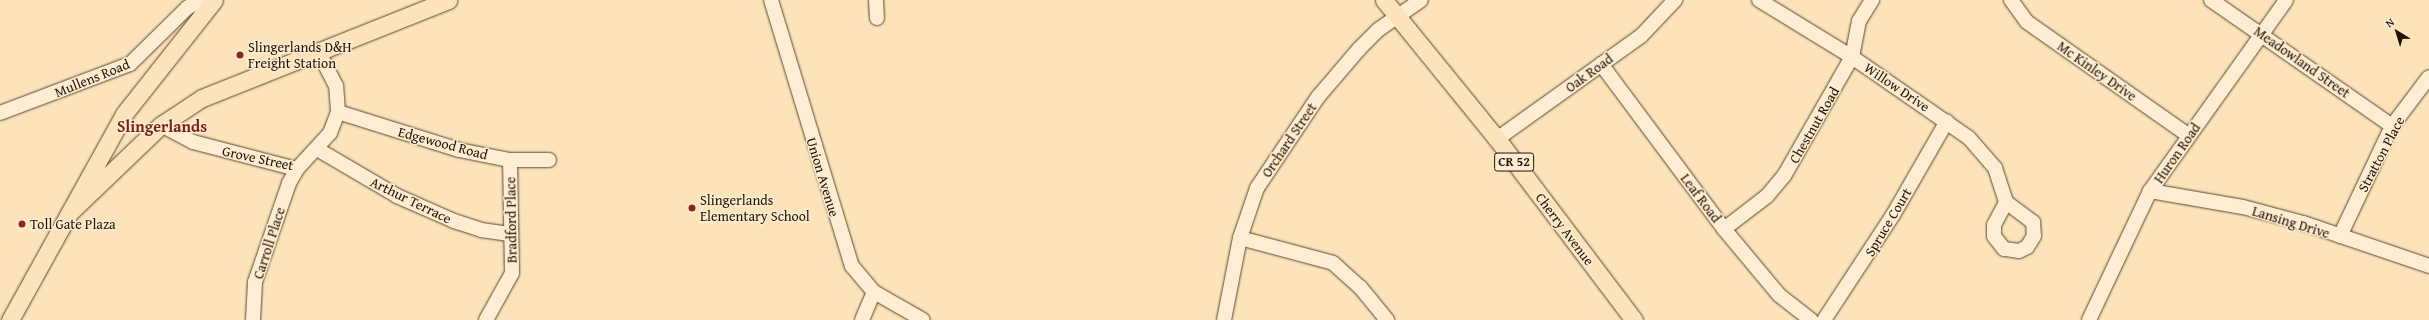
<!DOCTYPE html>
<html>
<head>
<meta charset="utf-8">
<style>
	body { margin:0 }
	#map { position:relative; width:2429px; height:320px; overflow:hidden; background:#fce3b9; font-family:"Gentium Book Plus",serif }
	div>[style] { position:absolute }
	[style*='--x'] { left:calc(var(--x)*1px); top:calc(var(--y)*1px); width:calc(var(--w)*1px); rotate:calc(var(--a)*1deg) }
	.roads { filter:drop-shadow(0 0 1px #5a462e) drop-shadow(0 0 1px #5a462e) }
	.minor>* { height:14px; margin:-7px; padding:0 7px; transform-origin:7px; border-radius:7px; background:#fdedd2 }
	.major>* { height:17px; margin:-8.5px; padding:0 8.5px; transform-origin:8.5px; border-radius:8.5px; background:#fce3b9 }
	.dots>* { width:11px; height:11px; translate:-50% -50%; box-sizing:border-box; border:2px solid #fdedd2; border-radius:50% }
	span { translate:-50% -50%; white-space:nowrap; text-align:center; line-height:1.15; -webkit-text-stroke:3px #fdedd2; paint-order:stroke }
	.shield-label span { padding:1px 3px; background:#fdedd2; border:1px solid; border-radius:3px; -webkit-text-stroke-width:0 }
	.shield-label { font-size:13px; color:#241200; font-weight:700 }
	.poi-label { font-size:14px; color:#241200 }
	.left { translate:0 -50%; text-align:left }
	.street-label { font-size:14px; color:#241200 }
	.quarter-label { font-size:16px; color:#7a1f14; font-weight:700 }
	.north { position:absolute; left:2377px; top:12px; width:40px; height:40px; -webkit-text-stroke:3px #fdedd2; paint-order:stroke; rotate:322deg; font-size:11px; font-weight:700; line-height:16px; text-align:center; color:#241200 }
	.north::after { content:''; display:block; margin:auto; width:14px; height:18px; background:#241200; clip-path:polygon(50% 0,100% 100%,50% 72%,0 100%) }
</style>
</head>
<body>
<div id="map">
	<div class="roads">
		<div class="minor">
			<div style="--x:771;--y:0;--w:278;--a:73.1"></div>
			<div style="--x:852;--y:266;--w:34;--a:50"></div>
			<div style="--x:874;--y:292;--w:56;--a:29.7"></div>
			<div style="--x:876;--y:0;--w:18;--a:87"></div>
			<div style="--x:1759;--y:0;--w:109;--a:31.5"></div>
			<div style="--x:1852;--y:57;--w:142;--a:34.7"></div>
			<div style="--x:1969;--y:138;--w:40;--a:49"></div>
			<div style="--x:1995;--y:168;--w:36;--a:72"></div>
			<div style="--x:2011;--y:0;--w:27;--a:54"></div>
			<div style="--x:2027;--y:22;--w:198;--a:35.1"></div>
			<div style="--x:2211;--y:0;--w:221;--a:34.8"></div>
			<div style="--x:1601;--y:64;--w:206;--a:53.3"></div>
			<div style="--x:1724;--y:229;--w:86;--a:50.2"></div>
			<div style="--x:1779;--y:295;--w:41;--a:38"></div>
			<div style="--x:338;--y:112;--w:127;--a:17.4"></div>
			<div style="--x:459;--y:150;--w:52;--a:11.1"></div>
			<div style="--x:510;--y:160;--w:39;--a:0"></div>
			<div style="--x:0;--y:113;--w:139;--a:-20.7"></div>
			<div style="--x:130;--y:64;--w:80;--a:-44.5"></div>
			<div style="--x:187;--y:8;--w:9;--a:-32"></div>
			<div style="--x:195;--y:3;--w:16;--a:4"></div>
			<div style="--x:161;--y:125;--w:36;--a:28"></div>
			<div style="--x:193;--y:142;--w:107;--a:14.6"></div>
			<div style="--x:297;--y:169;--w:49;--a:-47.5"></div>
			<div style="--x:330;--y:133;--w:22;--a:-69"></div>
			<div style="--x:338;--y:112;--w:26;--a:-94"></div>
			<div style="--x:336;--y:86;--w:39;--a:-117"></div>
			<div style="--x:1497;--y:139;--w:177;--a:-35.6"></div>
			<div style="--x:1641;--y:36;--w:50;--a:-46.6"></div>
			<div style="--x:317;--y:149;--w:93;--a:30.4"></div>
			<div style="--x:397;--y:196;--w:62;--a:23.7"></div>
			<div style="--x:454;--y:221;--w:28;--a:18"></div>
			<div style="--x:481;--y:230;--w:29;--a:8"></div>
			<div style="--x:2150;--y:191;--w:94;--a:9.8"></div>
			<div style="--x:2243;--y:207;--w:62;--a:14.9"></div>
			<div style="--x:2303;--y:223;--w:133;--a:18.8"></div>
			<div style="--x:2006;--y:202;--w:34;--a:37"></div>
			<div style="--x:2033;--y:222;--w:14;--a:86"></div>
			<div style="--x:2034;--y:236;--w:13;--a:122"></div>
			<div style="--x:2027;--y:247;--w:9;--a:153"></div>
			<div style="--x:2019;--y:251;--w:15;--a:-172"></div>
			<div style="--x:2004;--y:249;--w:16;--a:-128"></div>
			<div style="--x:1994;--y:236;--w:11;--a:-90"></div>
			<div style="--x:1994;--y:225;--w:26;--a:-62"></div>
			<div style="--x:1724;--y:229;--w:54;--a:-37.5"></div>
			<div style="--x:1767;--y:196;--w:26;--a:-50"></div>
			<div style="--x:1784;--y:176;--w:137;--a:-60.3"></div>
			<div style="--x:1852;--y:57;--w:37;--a:-79"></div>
			<div style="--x:1859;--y:21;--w:25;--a:-58"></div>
			<div style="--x:2340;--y:236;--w:122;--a:-64.7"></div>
			<div style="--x:2392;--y:126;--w:61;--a:-52.9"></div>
			<div style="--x:1240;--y:238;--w:96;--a:15"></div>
			<div style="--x:1333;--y:263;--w:36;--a:42"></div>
			<div style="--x:1360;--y:287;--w:43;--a:50.7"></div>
			<div style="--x:253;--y:320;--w:38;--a:-87"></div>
			<div style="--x:255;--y:282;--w:105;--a:-71"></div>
			<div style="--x:289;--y:183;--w:16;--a:-60"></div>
			<div style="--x:486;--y:320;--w:54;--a:-61"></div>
			<div style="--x:512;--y:273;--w:113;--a:-91"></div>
			<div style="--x:862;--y:320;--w:30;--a:-67"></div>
			<div style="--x:1224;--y:320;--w:84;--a:-79"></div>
			<div style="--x:1240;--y:238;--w:53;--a:-71.2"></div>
			<div style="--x:1257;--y:188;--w:110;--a:-56.2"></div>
			<div style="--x:1318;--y:97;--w:63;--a:-49.5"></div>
			<div style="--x:1359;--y:49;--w:27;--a:-45"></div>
			<div style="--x:1378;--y:30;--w:52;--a:-34.9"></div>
			<div style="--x:1824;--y:320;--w:126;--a:-56.7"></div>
			<div style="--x:1893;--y:215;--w:108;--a:-60.1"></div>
			<div style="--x:2089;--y:320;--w:143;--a:-64.7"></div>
			<div style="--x:2150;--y:191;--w:234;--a:-54.5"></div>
		</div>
		<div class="major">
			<div style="--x:1384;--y:0;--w:179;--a:50.9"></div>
			<div style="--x:1497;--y:139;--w:227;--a:52.9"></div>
			<div style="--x:70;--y:212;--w:126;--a:-43.7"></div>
			<div style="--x:161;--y:125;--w:49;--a:-33.4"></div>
			<div style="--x:202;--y:98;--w:265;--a:-21.7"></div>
			<div style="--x:10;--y:320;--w:235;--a:-61"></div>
			<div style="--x:124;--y:114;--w:145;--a:-51.7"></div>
		</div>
	</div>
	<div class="dots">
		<div style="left:240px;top:55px;background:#8f2418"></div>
		<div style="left:692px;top:208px;background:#8f2418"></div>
		<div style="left:22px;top:224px;background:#8f2418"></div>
	</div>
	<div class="shield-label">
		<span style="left:1514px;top:162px">CR 52</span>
	</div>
	<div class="poi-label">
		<span class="left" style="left:248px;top:55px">Slingerlands D&amp;H<br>Freight Station</span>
		<span class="left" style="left:700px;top:208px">Slingerlands<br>Elementary School</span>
		<span class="left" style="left:30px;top:224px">Toll Gate Plaza</span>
	</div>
	<div class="street-label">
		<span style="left:2302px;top:62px;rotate:35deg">Meadowland Street</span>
		<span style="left:2097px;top:71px;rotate:35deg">Mc Kinley Drive</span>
		<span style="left:1589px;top:73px;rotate:-36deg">Oak Road</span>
		<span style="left:92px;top:78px;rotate:-22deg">Mullens Road</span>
		<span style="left:1897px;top:87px;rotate:34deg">Willow Drive</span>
		<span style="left:1814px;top:125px;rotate:-60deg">Chestnut Road</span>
		<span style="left:1289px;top:140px;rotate:-56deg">Orchard Street</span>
		<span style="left:443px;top:143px;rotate:15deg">Edgewood Road</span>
		<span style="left:2177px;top:153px;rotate:-55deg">Huron Road</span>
		<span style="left:2381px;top:154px;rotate:-62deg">Stratton Place</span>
		<span style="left:258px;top:158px;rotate:12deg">Grove Street</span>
		<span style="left:823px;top:177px;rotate:73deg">Union Avenue</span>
		<span style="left:1701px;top:198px;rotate:53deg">Leaf Road</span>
		<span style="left:411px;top:200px;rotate:26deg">Arthur Terrace</span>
		<span style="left:511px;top:220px;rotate:-91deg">Bradford Place</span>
		<span style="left:1888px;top:222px;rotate:-59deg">Spruce Court</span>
		<span style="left:2291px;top:222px;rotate:17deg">Lansing Drive</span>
		<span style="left:1565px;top:229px;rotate:53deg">Cherry Avenue</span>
		<span style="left:269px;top:243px;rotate:-72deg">Carroll Place</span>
	</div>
	<div class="quarter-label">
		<span style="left:162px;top:126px">Slingerlands</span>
	</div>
	<div class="north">N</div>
</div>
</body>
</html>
